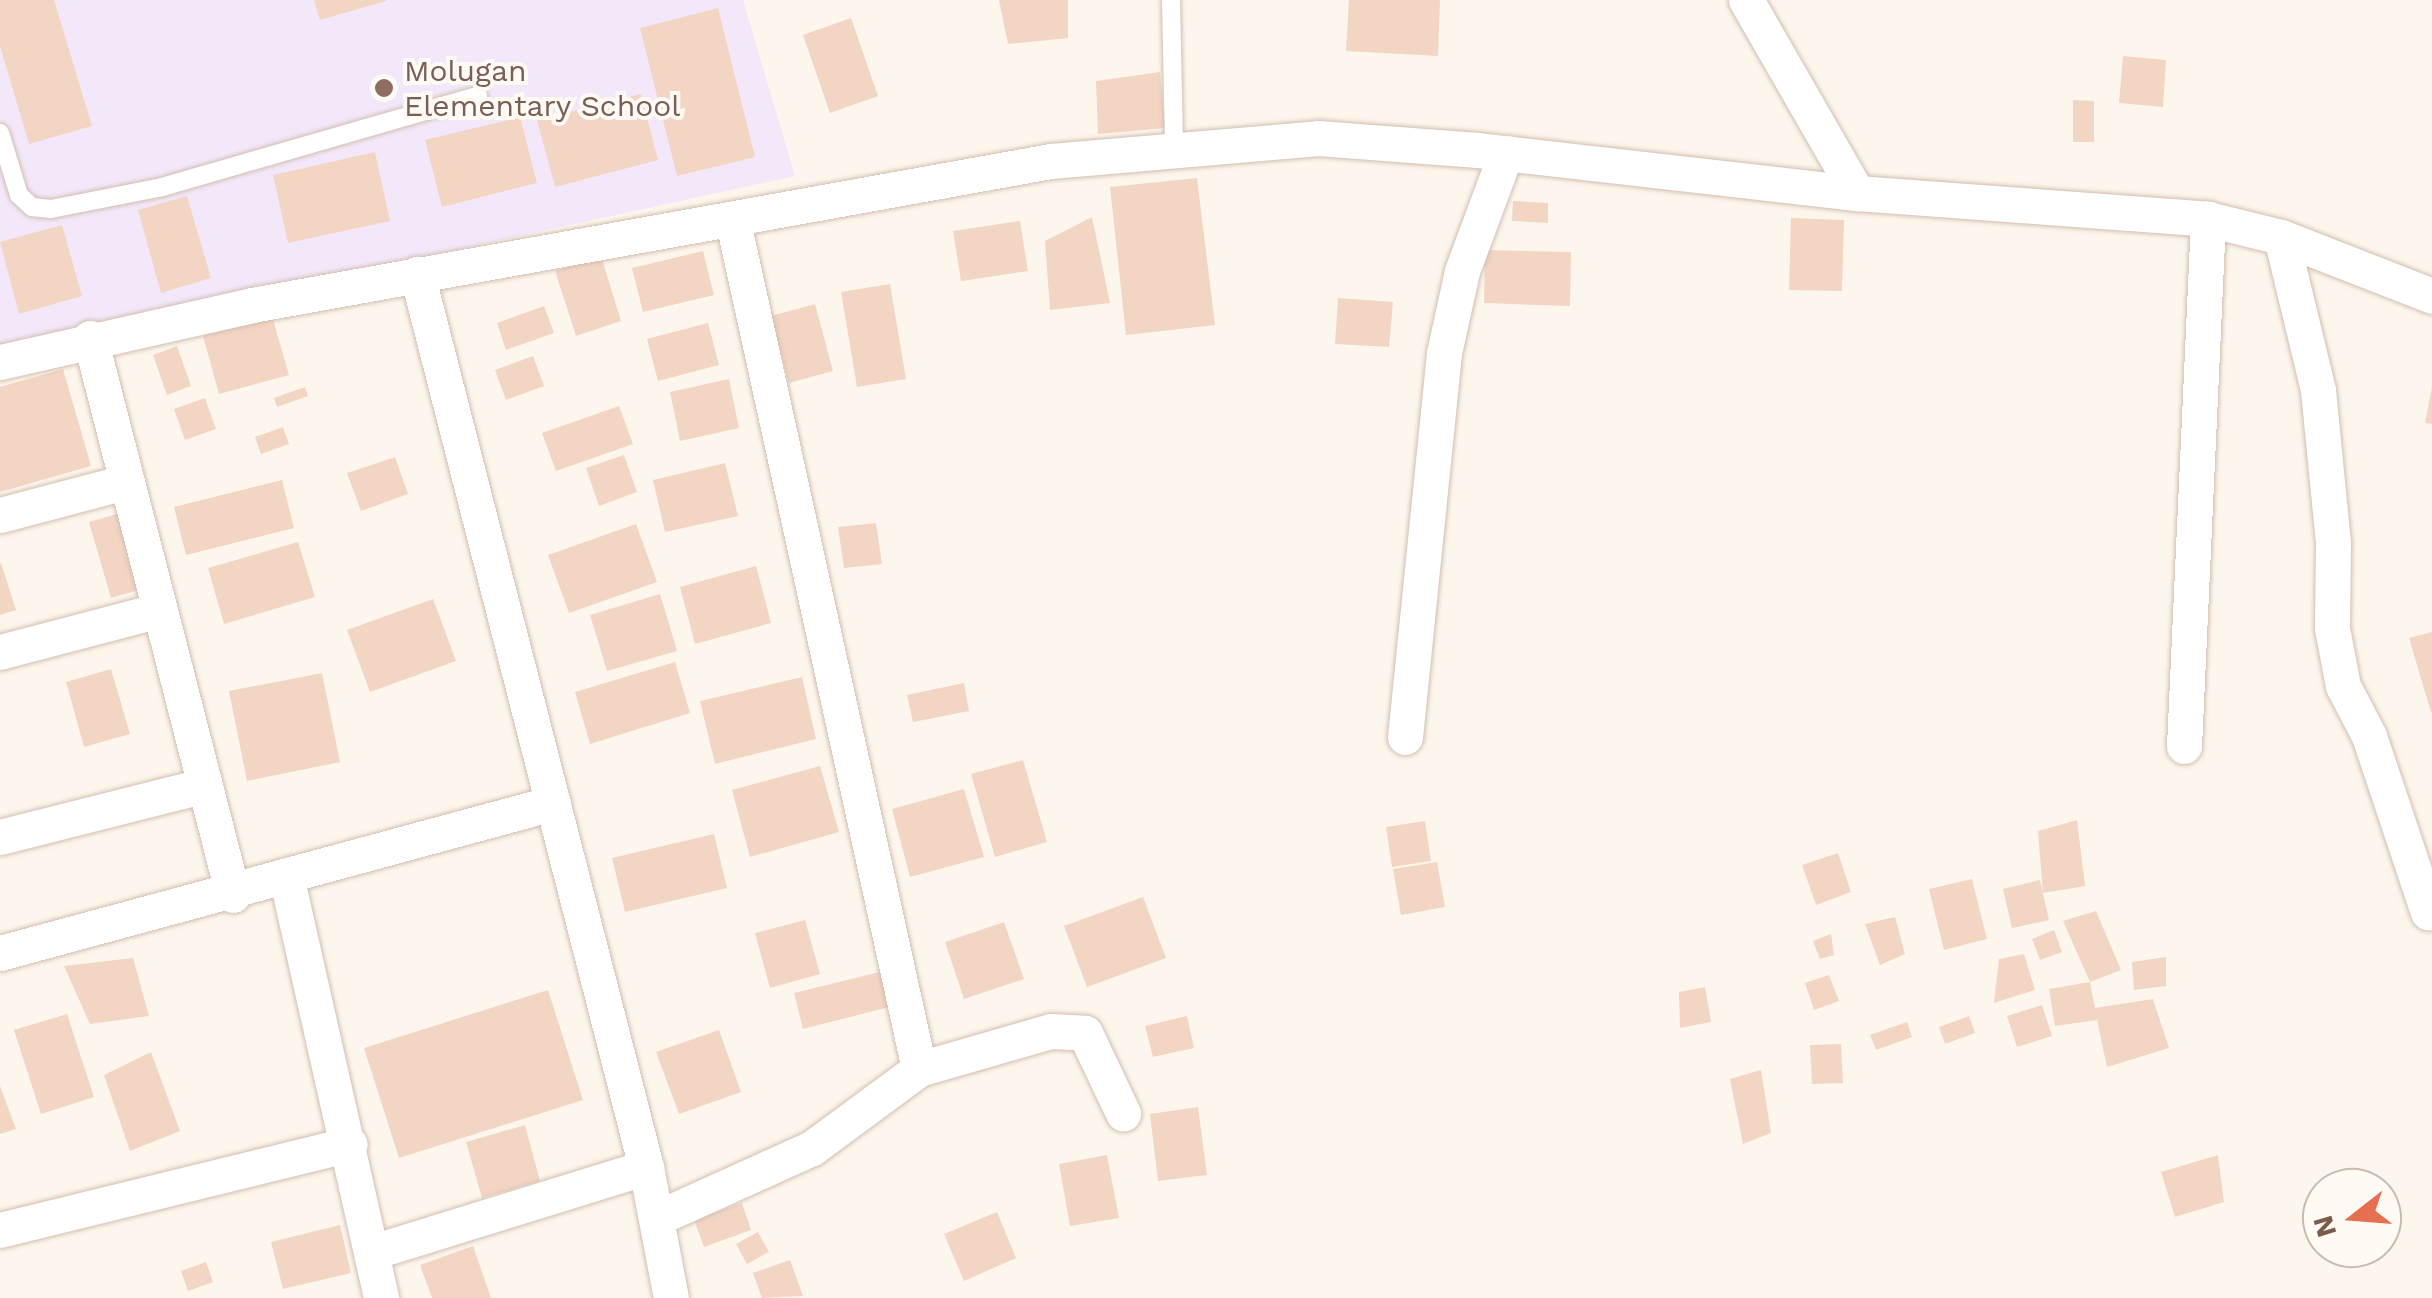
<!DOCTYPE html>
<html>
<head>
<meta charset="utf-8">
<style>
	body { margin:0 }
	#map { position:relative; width:2432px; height:1298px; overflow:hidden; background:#fdf6ec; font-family:"Work Sans",sans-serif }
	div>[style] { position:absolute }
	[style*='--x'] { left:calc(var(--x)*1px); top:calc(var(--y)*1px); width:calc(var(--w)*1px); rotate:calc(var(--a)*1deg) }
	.education>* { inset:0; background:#f3e8fa }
	.building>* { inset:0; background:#f3d5c3 }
	.roads { filter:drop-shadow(0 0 2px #d1beb0) drop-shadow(0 0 2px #d1beb0) }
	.lane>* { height:18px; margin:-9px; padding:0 9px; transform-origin:9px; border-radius:9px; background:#fff }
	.street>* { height:35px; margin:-17.5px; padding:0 17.5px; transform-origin:17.5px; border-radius:17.5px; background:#fff }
	.dots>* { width:28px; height:28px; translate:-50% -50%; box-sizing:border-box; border:5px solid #fffaf3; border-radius:50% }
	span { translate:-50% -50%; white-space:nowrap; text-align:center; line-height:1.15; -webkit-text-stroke:8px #fffaf3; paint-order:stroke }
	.education-label { font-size:30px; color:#785e54 }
	.left { translate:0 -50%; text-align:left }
	.north { position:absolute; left:2302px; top:1168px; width:100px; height:100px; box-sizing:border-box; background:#fffaf3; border:2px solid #cabbb1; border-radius:50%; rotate:253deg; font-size:28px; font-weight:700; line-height:40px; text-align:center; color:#7a5c4d }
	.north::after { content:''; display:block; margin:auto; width:35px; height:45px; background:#e76f51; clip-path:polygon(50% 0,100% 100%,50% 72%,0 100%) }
</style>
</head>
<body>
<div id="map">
	<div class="education">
		<div style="clip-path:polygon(0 0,743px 0,795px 176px,0 349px)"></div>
	</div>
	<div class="building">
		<div style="clip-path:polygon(0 0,54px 0,92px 126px,29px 144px,0 46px)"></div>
		<div style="clip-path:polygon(314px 0,386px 0,386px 1px,320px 20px)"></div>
		<div style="clip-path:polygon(999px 0,1068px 0,1068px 38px,1008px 44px)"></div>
		<div style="clip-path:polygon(1349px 0,1440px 0,1438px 56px,1346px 51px)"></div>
		<div style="clip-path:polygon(718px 8px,755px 157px,677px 176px,640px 28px)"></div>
		<div style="clip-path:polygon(851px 18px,878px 96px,830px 113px,803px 35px)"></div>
		<div style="clip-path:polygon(2123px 56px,2166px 60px,2163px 107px,2119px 103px)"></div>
		<div style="clip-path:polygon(1160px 72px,1165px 128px,1098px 134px,1096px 81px)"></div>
		<div style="clip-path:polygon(641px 94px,658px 160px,555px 187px,537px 120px)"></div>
		<div style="clip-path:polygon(2073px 100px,2094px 101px,2094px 142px,2073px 142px)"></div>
		<div style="clip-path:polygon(520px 117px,537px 183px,442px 207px,425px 140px)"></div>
		<div style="clip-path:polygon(375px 152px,390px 221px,288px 243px,273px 175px)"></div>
		<div style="clip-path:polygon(1197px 178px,1215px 325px,1126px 335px,1110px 187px)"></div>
		<div style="clip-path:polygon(187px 196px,211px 278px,161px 293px,138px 210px)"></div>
		<div style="clip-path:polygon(1513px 201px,1548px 203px,1548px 223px,1512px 221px)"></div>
		<div style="clip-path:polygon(1092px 217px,1110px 303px,1050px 310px,1045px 241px)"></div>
		<div style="clip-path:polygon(1791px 218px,1844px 220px,1842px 291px,1789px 290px)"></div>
		<div style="clip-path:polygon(1020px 221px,1028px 271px,961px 281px,953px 231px)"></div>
		<div style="clip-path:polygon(62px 225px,82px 296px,19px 314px,0 242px)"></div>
		<div style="clip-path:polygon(1485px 250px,1571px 252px,1570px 306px,1484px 303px)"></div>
		<div style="clip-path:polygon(703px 251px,714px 295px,643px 312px,632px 268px)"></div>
		<div style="clip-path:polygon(601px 256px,621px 321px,576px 336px,555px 271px)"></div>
		<div style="clip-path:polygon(890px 284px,906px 379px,857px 387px,841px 292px)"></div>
		<div style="clip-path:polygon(1338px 298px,1393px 302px,1389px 347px,1335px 344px)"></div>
		<div style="clip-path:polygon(815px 304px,833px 371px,789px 383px,771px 316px)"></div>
		<div style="clip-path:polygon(544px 306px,554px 333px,506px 350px,497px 323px)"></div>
		<div style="clip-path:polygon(272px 316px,289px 375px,219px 394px,203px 336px)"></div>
		<div style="clip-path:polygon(708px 323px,719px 365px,658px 381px,647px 339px)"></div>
		<div style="clip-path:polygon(177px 346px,191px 386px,167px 395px,153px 355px)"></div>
		<div style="clip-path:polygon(533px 356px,544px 386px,506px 400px,495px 370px)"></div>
		<div style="clip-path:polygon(63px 369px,91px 466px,0 492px,0 387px)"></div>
		<div style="clip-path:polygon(729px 379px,739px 428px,680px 441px,670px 392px)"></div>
		<div style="clip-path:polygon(305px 387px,308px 396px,277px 407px,274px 398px)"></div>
		<div style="clip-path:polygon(2432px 387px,2432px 424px,2425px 423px)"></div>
		<div style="clip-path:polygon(205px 398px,216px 429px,185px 440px,174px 409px)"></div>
		<div style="clip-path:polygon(619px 406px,633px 444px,556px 471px,542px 433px)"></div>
		<div style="clip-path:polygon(283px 427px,289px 444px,261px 454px,255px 437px)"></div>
		<div style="clip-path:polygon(624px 455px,637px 492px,599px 506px,586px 468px)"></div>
		<div style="clip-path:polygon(395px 457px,408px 494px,361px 511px,347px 473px)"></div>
		<div style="clip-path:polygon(725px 463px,738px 516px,665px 532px,653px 480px)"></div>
		<div style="clip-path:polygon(282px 480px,294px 528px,186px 555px,174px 507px)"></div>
		<div style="clip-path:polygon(127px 511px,149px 587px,111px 598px,89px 522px)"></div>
		<div style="clip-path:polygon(876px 523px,882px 564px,844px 568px,838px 527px)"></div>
		<div style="clip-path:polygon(636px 524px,657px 582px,569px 613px,548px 555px)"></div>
		<div style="clip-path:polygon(298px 542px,315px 597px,224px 624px,208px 568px)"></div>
		<div style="clip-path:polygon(1px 563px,16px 610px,0 615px,0 564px)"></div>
		<div style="clip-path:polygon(756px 566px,771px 623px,695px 644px,680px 587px)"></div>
		<div style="clip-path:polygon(660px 594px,677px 651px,607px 671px,590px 615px)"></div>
		<div style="clip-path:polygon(433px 599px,456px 661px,370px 692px,347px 630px)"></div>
		<div style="clip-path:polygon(2432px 632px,2432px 712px,2431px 712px,2409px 638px)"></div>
		<div style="clip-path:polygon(675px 662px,690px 713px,590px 744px,575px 692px)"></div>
		<div style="clip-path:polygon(111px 669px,130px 734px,84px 747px,66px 682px)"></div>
		<div style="clip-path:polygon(322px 673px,340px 762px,247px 781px,229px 691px)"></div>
		<div style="clip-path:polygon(802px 677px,816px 739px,715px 764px,700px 701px)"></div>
		<div style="clip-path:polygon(964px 683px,969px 711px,913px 722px,907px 695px)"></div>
		<div style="clip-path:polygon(1023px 760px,1047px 842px,995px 857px,971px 774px)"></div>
		<div style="clip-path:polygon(820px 766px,839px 832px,750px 857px,732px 790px)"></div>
		<div style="clip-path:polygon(964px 789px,984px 857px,910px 877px,892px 809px)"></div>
		<div style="clip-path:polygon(2077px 820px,2085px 886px,2043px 893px,2038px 831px)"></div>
		<div style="clip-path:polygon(1425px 821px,1431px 861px,1392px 867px,1386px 827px)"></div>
		<div style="clip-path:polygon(714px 834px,727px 888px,625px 912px,612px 858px)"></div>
		<div style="clip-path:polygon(1838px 853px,1851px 892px,1816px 905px,1802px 865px)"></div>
		<div style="clip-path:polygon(1437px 862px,1445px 907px,1401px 915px,1393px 869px)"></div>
		<div style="clip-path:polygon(1972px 879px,1987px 939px,1944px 950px,1929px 889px)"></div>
		<div style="clip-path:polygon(2040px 880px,2049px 920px,2012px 928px,2003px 889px)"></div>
		<div style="clip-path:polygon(1143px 897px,1166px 958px,1087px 987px,1064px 926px)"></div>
		<div style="clip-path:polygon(2096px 911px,2121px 970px,2090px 982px,2063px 921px)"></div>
		<div style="clip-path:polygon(1895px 917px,1905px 954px,1880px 965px,1865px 924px)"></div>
		<div style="clip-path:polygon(805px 920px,820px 974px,770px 988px,755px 933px)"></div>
		<div style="clip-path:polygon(1004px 922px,1024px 979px,964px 999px,945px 942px)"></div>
		<div style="clip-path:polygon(2054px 930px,2062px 952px,2040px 960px,2032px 939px)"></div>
		<div style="clip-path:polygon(1831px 934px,1834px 955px,1820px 959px,1813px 941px)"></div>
		<div style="clip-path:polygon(2024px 954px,2035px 990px,1994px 1003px,1999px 959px)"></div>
		<div style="clip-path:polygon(2166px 957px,2166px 986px,2134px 990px,2132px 962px)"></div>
		<div style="clip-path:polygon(133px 958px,149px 1016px,90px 1024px,64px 966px)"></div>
		<div style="clip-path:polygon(880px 972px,889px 1007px,803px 1029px,794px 993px)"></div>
		<div style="clip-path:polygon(1829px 975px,1839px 1001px,1814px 1010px,1805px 983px)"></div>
		<div style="clip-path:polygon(2090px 982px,2095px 1008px,2153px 999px,2169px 1048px,2107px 1067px,2097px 1020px,2055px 1026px,2049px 989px)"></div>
		<div style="clip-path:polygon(1705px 987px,1711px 1022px,1680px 1028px,1679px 992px)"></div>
		<div style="clip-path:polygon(548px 990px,583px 1100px,399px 1158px,364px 1048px)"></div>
		<div style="clip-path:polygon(2042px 1005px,2052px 1036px,2017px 1047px,2007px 1016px)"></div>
		<div style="clip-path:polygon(67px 1014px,94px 1097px,41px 1114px,14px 1030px)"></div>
		<div style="clip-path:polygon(1187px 1016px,1194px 1048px,1153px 1057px,1145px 1026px)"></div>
		<div style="clip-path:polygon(1969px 1016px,1975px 1033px,1945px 1044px,1939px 1027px)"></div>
		<div style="clip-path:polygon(1907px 1022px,1912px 1037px,1876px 1050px,1870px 1035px)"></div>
		<div style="clip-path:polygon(719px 1030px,741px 1092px,679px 1114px,656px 1052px)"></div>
		<div style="clip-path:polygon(1841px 1044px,1843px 1083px,1812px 1084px,1810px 1045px)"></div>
		<div style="clip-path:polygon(151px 1052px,180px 1131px,130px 1151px,104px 1075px)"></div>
		<div style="clip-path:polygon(1761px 1070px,1771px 1133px,1743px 1144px,1730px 1079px)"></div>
		<div style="clip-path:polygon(0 1086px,16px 1129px,0 1134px)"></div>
		<div style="clip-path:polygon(1198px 1107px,1207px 1175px,1158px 1181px,1150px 1114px)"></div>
		<div style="clip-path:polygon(525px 1125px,540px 1181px,482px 1198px,466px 1142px)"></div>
		<div style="clip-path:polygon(1107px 1155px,1119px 1218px,1070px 1226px,1059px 1164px)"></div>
		<div style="clip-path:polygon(2218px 1155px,2224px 1202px,2175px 1217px,2161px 1172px)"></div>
		<div style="clip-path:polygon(742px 1203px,751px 1230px,704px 1247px,694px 1220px)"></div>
		<div style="clip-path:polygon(997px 1212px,1016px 1258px,964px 1281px,944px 1234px)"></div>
		<div style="clip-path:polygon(340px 1225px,351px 1273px,283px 1289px,271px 1242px)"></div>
		<div style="clip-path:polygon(758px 1232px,769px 1252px,747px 1264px,736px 1244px)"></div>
		<div style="clip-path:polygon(473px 1246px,491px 1298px,432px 1298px,420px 1265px)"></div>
		<div style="clip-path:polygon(790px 1260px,803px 1296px,762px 1298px,753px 1273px)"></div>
		<div style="clip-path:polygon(206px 1262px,213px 1282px,188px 1291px,181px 1271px)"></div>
	</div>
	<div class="roads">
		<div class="lane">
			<div style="--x:1171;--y:0;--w:145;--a:88.8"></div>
			<div style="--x:0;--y:133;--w:65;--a:73"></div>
			<div style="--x:19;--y:195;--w:18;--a:43"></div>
			<div style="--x:32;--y:207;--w:19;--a:6"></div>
			<div style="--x:51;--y:209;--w:113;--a:-11.2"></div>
			<div style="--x:162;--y:187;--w:329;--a:-16.1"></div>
		</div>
		<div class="street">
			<div style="--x:1746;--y:0;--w:223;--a:60.1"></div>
			<div style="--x:733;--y:222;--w:867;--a:77.61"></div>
			<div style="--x:2281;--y:237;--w:157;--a:76.4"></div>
			<div style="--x:2318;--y:390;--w:155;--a:84.4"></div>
			<div style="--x:2333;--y:544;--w:84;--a:90.7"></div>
			<div style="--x:2332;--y:628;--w:59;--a:79.3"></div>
			<div style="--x:2343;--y:686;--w:56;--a:62.5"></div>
			<div style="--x:2369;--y:736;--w:186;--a:71.5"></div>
			<div style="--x:417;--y:274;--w:922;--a:75.62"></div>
			<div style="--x:646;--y:1167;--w:133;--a:79.2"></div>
			<div style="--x:90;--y:338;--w:575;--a:75.6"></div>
			<div style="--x:0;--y:362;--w:258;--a:-12.7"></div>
			<div style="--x:252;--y:305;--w:812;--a:-10.22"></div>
			<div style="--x:1051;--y:161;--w:268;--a:-4.9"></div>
			<div style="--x:1318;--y:138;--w:160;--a:4.3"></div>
			<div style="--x:1478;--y:150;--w:381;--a:6.5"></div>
			<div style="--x:1857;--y:193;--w:352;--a:4.2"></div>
			<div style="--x:2208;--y:219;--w:75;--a:13.9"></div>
			<div style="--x:2281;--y:237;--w:162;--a:21.3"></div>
			<div style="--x:0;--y:515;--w:129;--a:-14.8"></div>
			<div style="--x:0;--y:652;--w:165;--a:-14.7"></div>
			<div style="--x:1405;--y:737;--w:386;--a:-84.2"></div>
			<div style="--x:1444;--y:353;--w:84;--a:-77.6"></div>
			<div style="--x:1462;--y:271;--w:126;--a:-69.6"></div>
			<div style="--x:2184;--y:746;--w:528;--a:-87.39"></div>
			<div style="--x:0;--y:837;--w:211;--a:-14.2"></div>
			<div style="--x:287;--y:880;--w:428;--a:77.3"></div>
			<div style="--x:0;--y:953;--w:573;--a:-15.18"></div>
			<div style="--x:657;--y:1218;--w:170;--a:-24.3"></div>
			<div style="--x:812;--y:1148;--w:133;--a:-36.4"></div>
			<div style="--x:919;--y:1069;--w:137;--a:-16.1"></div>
			<div style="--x:1051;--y:1031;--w:34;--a:3"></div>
			<div style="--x:1085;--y:1033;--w:89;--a:64.6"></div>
			<div style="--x:0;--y:1230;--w:360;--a:-13.8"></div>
			<div style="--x:372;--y:1252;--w:287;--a:-17.2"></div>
		</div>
	</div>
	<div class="dots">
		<div style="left:384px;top:88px;background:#8d6e63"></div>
	</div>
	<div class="education-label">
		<span class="left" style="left:404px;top:88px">Molugan<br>Elementary School</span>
	</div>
	<div class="north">N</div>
</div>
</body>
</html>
